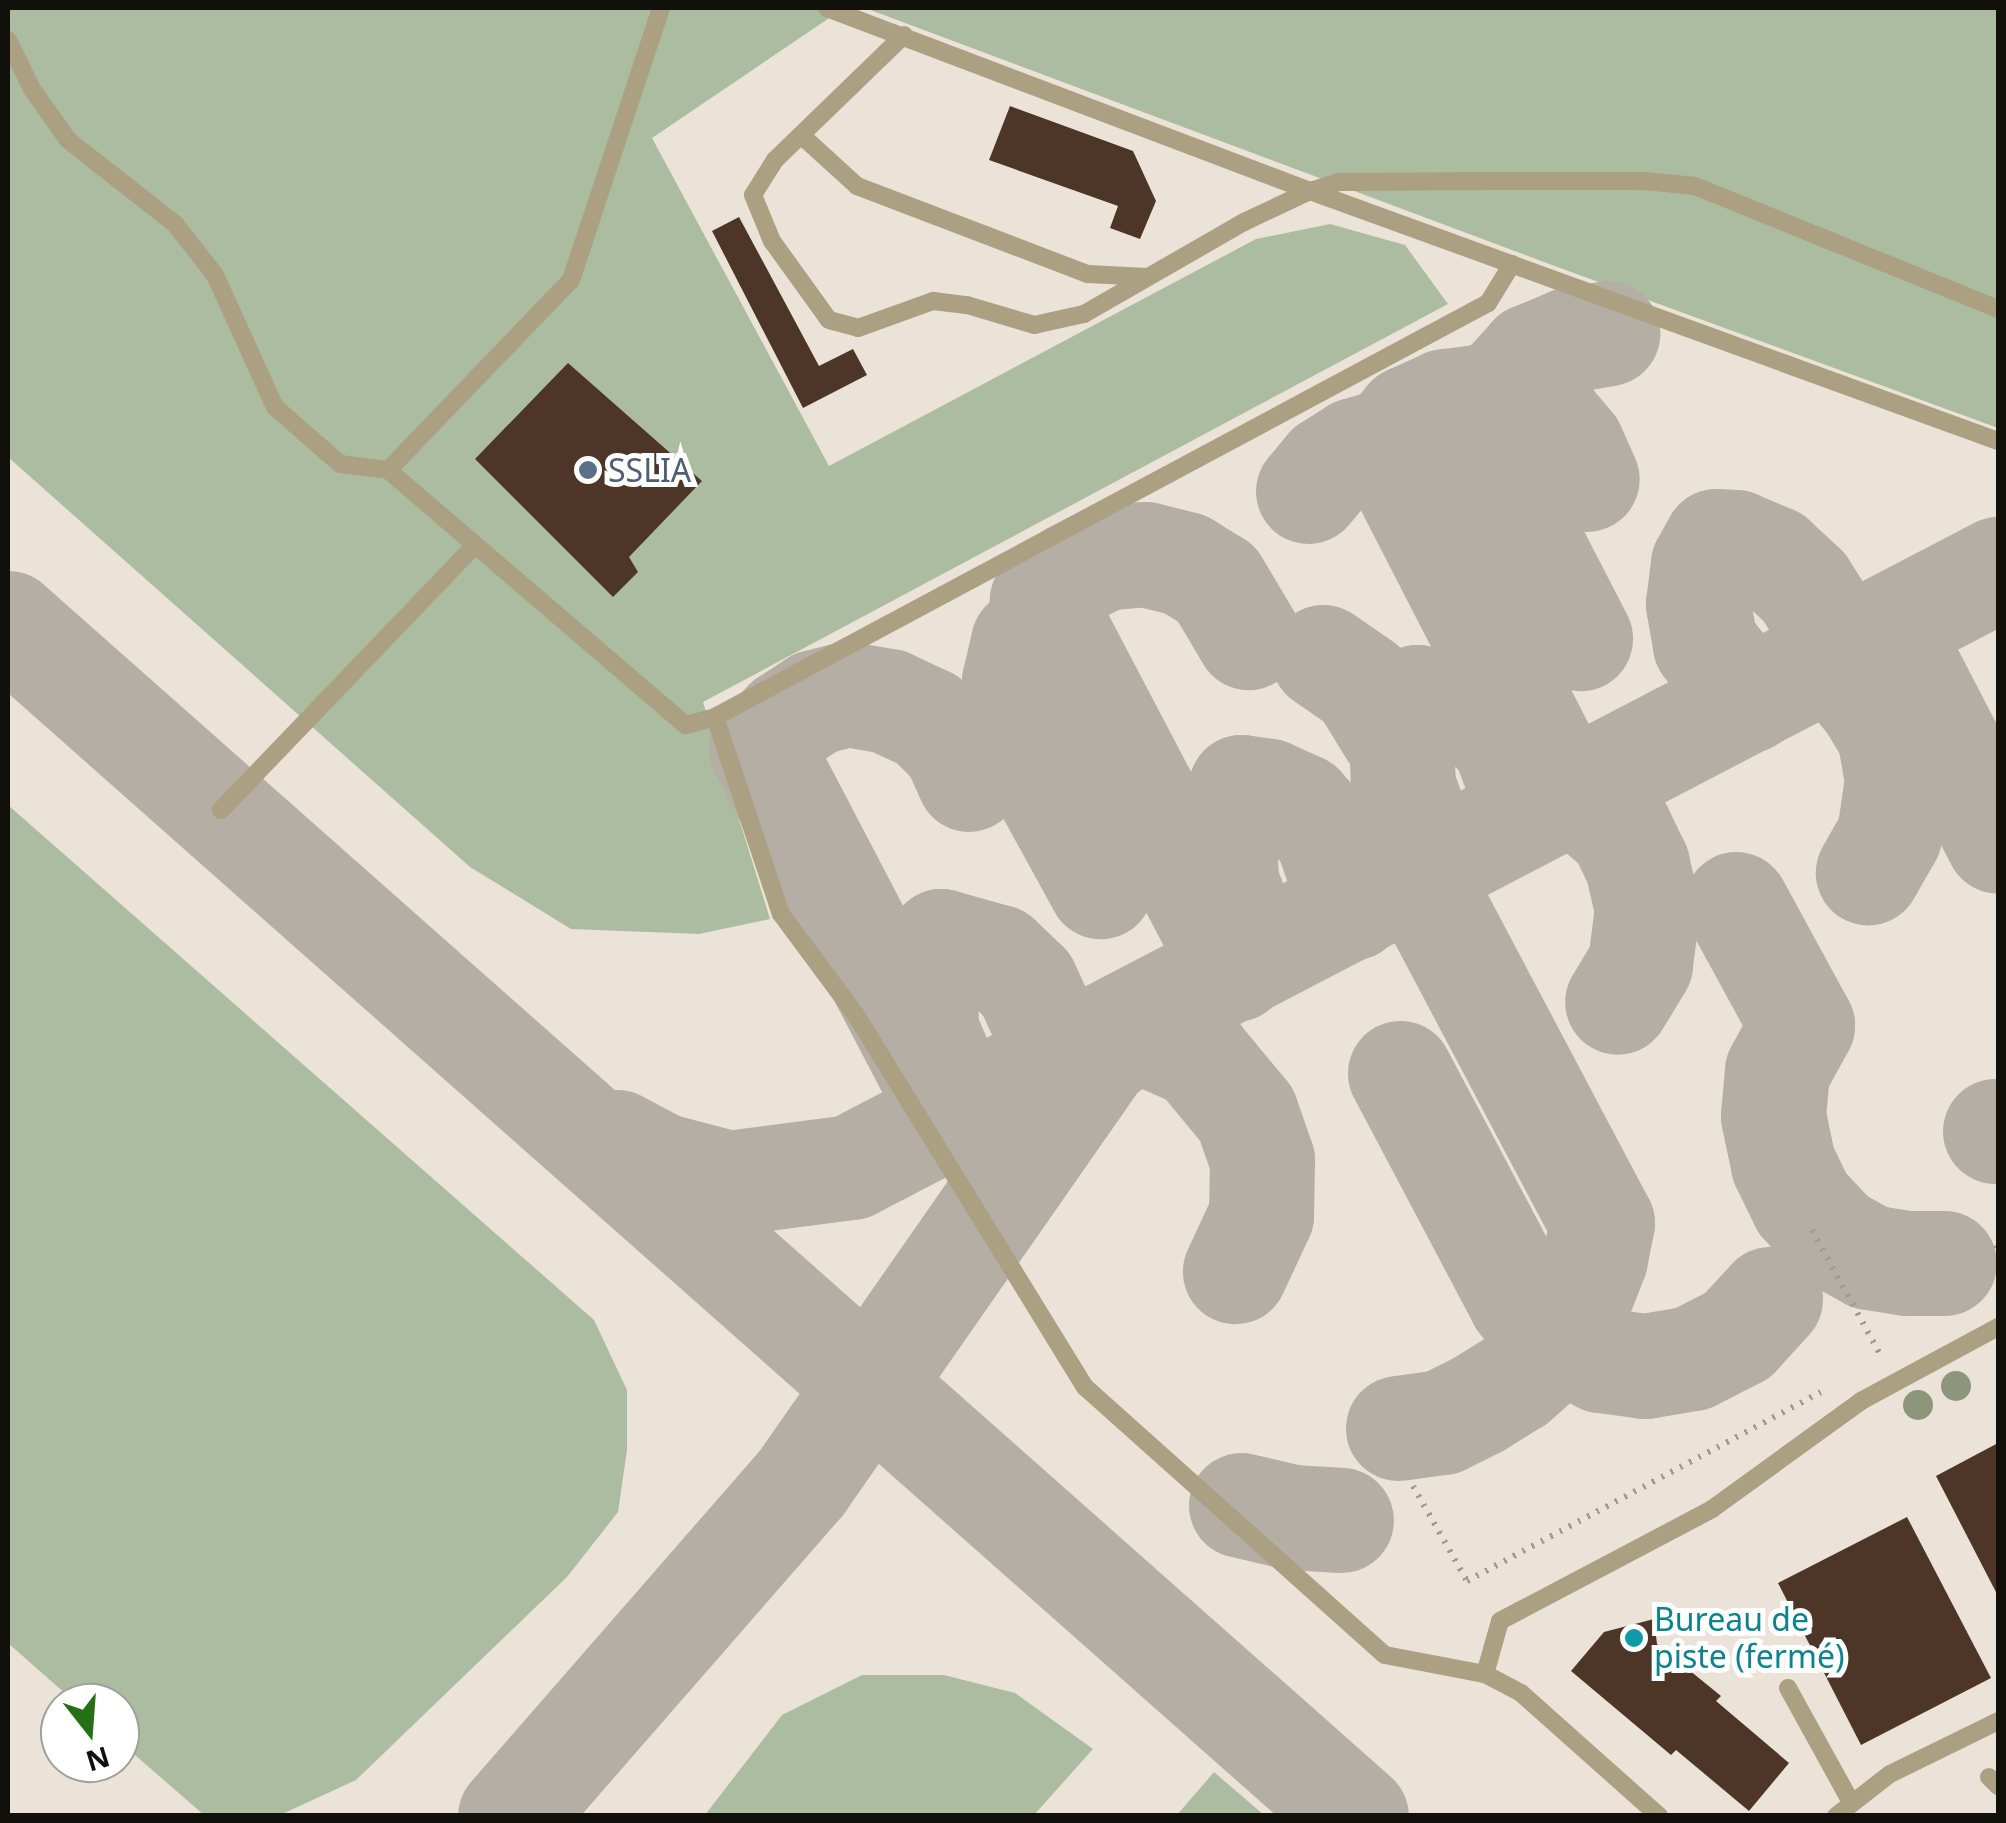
<!DOCTYPE html>
<html>
<head>
<meta charset="utf-8">
<style>
	body { margin:0 }
	#map { position:relative; width:2006px; height:1823px; overflow:hidden; background:#ebe3d7; font-family:"Noto Sans",sans-serif }
	div>[style] { position:absolute }
	[style*='--x'] { left:calc(var(--x)*1px); top:calc(var(--y)*1px); width:calc(var(--w)*1px); rotate:calc(var(--a)*1deg) }
	.green>* { inset:0; background:#acbca1 }
	.taxiway>* { height:105px; margin:-52.5px; padding:0 52.5px; transform-origin:52.5px; border-radius:52.5px; background:#b4aea4 }
	.building>* { inset:0; background:#4d3627 }
	.path>* { height:6px; margin-top:-3px; transform-origin:0; background:repeating-linear-gradient(90deg,#a19b91 0 2.5px,transparent 0 10.5px) }
	.lane>* { height:18px; margin:-9px; padding:0 9px; transform-origin:9px; border-radius:9px; background:#aba081 }
	.trees>* { width:30px; height:30px; margin:-15px; border-radius:50%; background:#8d967a }
	.dots>* { width:28px; height:28px; translate:-50% -50%; box-sizing:border-box; border:5px solid #fff; border-radius:50% }
	span { translate:-50% -50%; white-space:nowrap; text-align:center; line-height:1.15; -webkit-text-stroke:10px #fff; paint-order:stroke }
	.service-label { font-size:32px; color:#4e5e75 }
	.left { translate:0 -50%; text-align:left }
	.culture-label { font-size:32px; color:#0d838f }
	.frame { position:absolute; inset:0; border:10px solid #12100b; pointer-events:none }
	.north { position:absolute; left:40px; top:1683px; width:100px; height:100px; box-sizing:border-box; background:#fff; border:2px solid #a09f9d; border-radius:50%; rotate:163deg; font-size:28px; font-weight:700; line-height:40px; text-align:center; color:#12100b }
	.north::after { content:''; display:block; margin:auto; width:35px; height:45px; background:#247014; clip-path:polygon(50% 0,100% 100%,50% 72%,0 100%) }
</style>
</head>
<body>
<div id="map">
	<div class="green">
		<div style="clip-path:polygon(8px 8px,844px 8px,652px 138px,829px 466px,1256px 239px,1330px 224px,1405px 245px,1448px 304px,703px 702px,770px 919px,699px 934px,571px 929px,470px 867px,8px 457px)"></div>
		<div style="clip-path:polygon(865px 8px,1998px 8px,1998px 428px,1552px 265px)"></div>
		<div style="clip-path:polygon(8px 805px,594px 1320px,627px 1390px,627px 1450px,618px 1512px,567px 1577px,356px 1780px,280px 1815px,204px 1815px,120px 1742px,120px 1703px,76px 1703px,8px 1643px)"></div>
		<div style="clip-path:polygon(862px 1675px,944px 1675px,1015px 1693px,1093px 1749px,1034px 1815px,705px 1815px,782px 1715px)"></div>
		<div style="clip-path:polygon(1214px 1772px,1264px 1815px,1177px 1815px)"></div>
	</div>
	<div class="taxiway">
		<div style="--x:1488;--y:455;--w:33;--a:-88"></div>
		<div style="--x:1489;--y:422;--w:42;--a:-65.9"></div>
		<div style="--x:1506;--y:384;--w:38;--a:-48"></div>
		<div style="--x:1531;--y:356;--w:41;--a:-22.8"></div>
		<div style="--x:1569;--y:340;--w:39;--a:-10"></div>
		<div style="--x:1308;--y:491;--w:31;--a:-50"></div>
		<div style="--x:1328;--y:467;--w:32;--a:-32"></div>
		<div style="--x:1355;--y:450;--w:26;--a:-16"></div>
		<div style="--x:1380;--y:443;--w:43;--a:-10.8"></div>
		<div style="--x:1422;--y:435;--w:47;--a:23.8"></div>
		<div style="--x:1465;--y:454;--w:52;--a:42.6"></div>
		<div style="--x:1503;--y:489;--w:168;--a:62.7"></div>
		<div style="--x:8;--y:623;--w:1800;--a:41.51"></div>
		<div style="--x:1023;--y:642;--w:40;--a:103"></div>
		<div style="--x:1014;--y:681;--w:52;--a:87.8"></div>
		<div style="--x:1016;--y:733;--w:175;--a:61.2"></div>
		<div style="--x:1902;--y:656;--w:208;--a:62.6"></div>
		<div style="--x:1323;--y:657;--w:47;--a:34.7"></div>
		<div style="--x:1362;--y:684;--w:57;--a:58.5"></div>
		<div style="--x:1748;--y:700;--w:71;--a:-127.5"></div>
		<div style="--x:1705;--y:644;--w:41;--a:-99.9"></div>
		<div style="--x:1698;--y:604;--w:40;--a:-82.9"></div>
		<div style="--x:1703;--y:564;--w:26;--a:-61"></div>
		<div style="--x:1716;--y:541;--w:19;--a:3"></div>
		<div style="--x:1735;--y:542;--w:41;--a:22.8"></div>
		<div style="--x:1773;--y:558;--w:42;--a:43.1"></div>
		<div style="--x:1804;--y:587;--w:28;--a:58"></div>
		<div style="--x:1819;--y:611;--w:48;--a:75.4"></div>
		<div style="--x:1831;--y:657;--w:58;--a:49.2"></div>
		<div style="--x:1869;--y:701;--w:39;--a:59"></div>
		<div style="--x:1889;--y:734;--w:47;--a:80.1"></div>
		<div style="--x:1897;--y:780;--w:56;--a:98.3"></div>
		<div style="--x:1889;--y:835;--w:43;--a:119.6"></div>
		<div style="--x:1575;--y:791;--w:60;--a:40.9"></div>
		<div style="--x:1620;--y:830;--w:39;--a:64"></div>
		<div style="--x:1637;--y:865;--w:45;--a:77.2"></div>
		<div style="--x:1647;--y:909;--w:55;--a:97.3"></div>
		<div style="--x:1640;--y:964;--w:44;--a:121.2"></div>
		<div style="--x:1566;--y:795;--w:394;--a:-117.2"></div>
		<div style="--x:1386;--y:445;--w:35;--a:-51"></div>
		<div style="--x:1408;--y:418;--w:41;--a:-24.7"></div>
		<div style="--x:1445;--y:401;--w:32;--a:-7"></div>
		<div style="--x:1477;--y:397;--w:39;--a:6"></div>
		<div style="--x:1516;--y:401;--w:39;--a:29"></div>
		<div style="--x:1550;--y:420;--w:34;--a:50"></div>
		<div style="--x:1572;--y:446;--w:36;--a:66"></div>
		<div style="--x:1451;--y:856;--w:46;--a:-137.6"></div>
		<div style="--x:1417;--y:825;--w:41;--a:-109.7"></div>
		<div style="--x:1403;--y:786;--w:47;--a:-92.4"></div>
		<div style="--x:1401;--y:739;--w:45;--a:-69.1"></div>
		<div style="--x:1417;--y:697;--w:60;--a:15.4"></div>
		<div style="--x:1475;--y:713;--w:39;--a:44"></div>
		<div style="--x:1503;--y:740;--w:62;--a:69.2"></div>
		<div style="--x:1736;--y:904;--w:138;--a:61.4"></div>
		<div style="--x:1802;--y:1025;--w:52;--a:118.5"></div>
		<div style="--x:1777;--y:1071;--w:45;--a:95.1"></div>
		<div style="--x:1773;--y:1116;--w:49;--a:78.2"></div>
		<div style="--x:1783;--y:1164;--w:43;--a:64"></div>
		<div style="--x:1802;--y:1203;--w:48;--a:46.7"></div>
		<div style="--x:1835;--y:1238;--w:39;--a:29"></div>
		<div style="--x:1869;--y:1257;--w:39;--a:9"></div>
		<div style="--x:1908;--y:1263;--w:36;--a:0"></div>
		<div style="--x:1262;--y:940;--w:30;--a:-138"></div>
		<div style="--x:1240;--y:920;--w:41;--a:-109.7"></div>
		<div style="--x:1226;--y:881;--w:48;--a:-92.4"></div>
		<div style="--x:1224;--y:833;--w:49;--a:-69.7"></div>
		<div style="--x:1241;--y:787;--w:27;--a:8"></div>
		<div style="--x:1268;--y:791;--w:36;--a:24"></div>
		<div style="--x:1301;--y:806;--w:38;--a:48"></div>
		<div style="--x:1326;--y:834;--w:78;--a:70.6"></div>
		<div style="--x:1235;--y:969;--w:416;--a:-117.7"></div>
		<div style="--x:1042;--y:601;--w:40;--a:-42"></div>
		<div style="--x:1072;--y:574;--w:35;--a:-27"></div>
		<div style="--x:1103;--y:558;--w:42;--a:-5.4"></div>
		<div style="--x:1145;--y:554;--w:41;--a:14"></div>
		<div style="--x:1185;--y:564;--w:36;--a:32"></div>
		<div style="--x:1216;--y:583;--w:63;--a:59.3"></div>
		<div style="--x:1116;--y:1031;--w:32;--a:5"></div>
		<div style="--x:1148;--y:1034;--w:55;--a:23.7"></div>
		<div style="--x:1198;--y:1056;--w:75;--a:50.4"></div>
		<div style="--x:1246;--y:1114;--w:49;--a:70.8"></div>
		<div style="--x:1262;--y:1160;--w:55;--a:91"></div>
		<div style="--x:1261;--y:1215;--w:62;--a:114.9"></div>
		<div style="--x:944;--y:1072;--w:46;--a:-113.2"></div>
		<div style="--x:926;--y:1030;--w:48;--a:-91.2"></div>
		<div style="--x:925;--y:982;--w:44;--a:-68.7"></div>
		<div style="--x:941;--y:941;--w:59;--a:15.7"></div>
		<div style="--x:998;--y:957;--w:39;--a:44"></div>
		<div style="--x:1026;--y:984;--w:38;--a:65"></div>
		<div style="--x:1042;--y:1018;--w:48;--a:80.3"></div>
		<div style="--x:1400;--y:1073;--w:257;--a:62.1"></div>
		<div style="--x:1520;--y:1300;--w:53;--a:44.2"></div>
		<div style="--x:1558;--y:1337;--w:49;--a:28.1"></div>
		<div style="--x:1601;--y:1360;--w:44;--a:7.8"></div>
		<div style="--x:1645;--y:1366;--w:48;--a:-9.7"></div>
		<div style="--x:1692;--y:1358;--w:51;--a:-27.1"></div>
		<div style="--x:1737;--y:1335;--w:49;--a:-47.5"></div>
		<div style="--x:953;--y:1115;--w:415;--a:-117.6"></div>
		<div style="--x:761;--y:747;--w:36;--a:-46"></div>
		<div style="--x:786;--y:721;--w:35;--a:-33"></div>
		<div style="--x:815;--y:702;--w:33;--a:-14"></div>
		<div style="--x:847;--y:694;--w:42;--a:9.7"></div>
		<div style="--x:888;--y:701;--w:43;--a:24.8"></div>
		<div style="--x:927;--y:719;--w:38;--a:45"></div>
		<div style="--x:954;--y:746;--w:36;--a:66"></div>
		<div style="--x:1995;--y:1131;--w:3;--a:0"></div>
		<div style="--x:617;--y:1142;--w:49;--a:28.1"></div>
		<div style="--x:660;--y:1165;--w:70;--a:14.8"></div>
		<div style="--x:728;--y:1183;--w:124;--a:-7.4"></div>
		<div style="--x:851;--y:1167;--w:1294;--a:-27.54"></div>
		<div style="--x:1398;--y:1428;--w:44;--a:-7.8"></div>
		<div style="--x:1442;--y:1422;--w:40;--a:-26.6"></div>
		<div style="--x:1478;--y:1404;--w:44;--a:-31.9"></div>
		<div style="--x:1515;--y:1381;--w:45;--a:-41.4"></div>
		<div style="--x:1549;--y:1351;--w:55;--a:-59.2"></div>
		<div style="--x:1577;--y:1304;--w:49;--a:-68.6"></div>
		<div style="--x:1595;--y:1258;--w:36;--a:-79"></div>
		<div style="--x:1602;--y:1223;--w:395;--a:-117.9"></div>
		<div style="--x:1241;--y:1505;--w:52;--a:13.2"></div>
		<div style="--x:1292;--y:1517;--w:49;--a:3.5"></div>
		<div style="--x:510;--y:1816;--w:444;--a:-48.9"></div>
		<div style="--x:802;--y:1481;--w:519;--a:-55.12"></div>
		<div style="--x:1099;--y:1055;--w:19;--a:-36"></div>
	</div>
	<div class="building">
		<div style="clip-path:polygon(1010px 106px,1133px 151px,1156px 201px,1140px 239px,1110px 228px,1118px 206px,989px 160px)"></div>
		<div style="clip-path:polygon(739px 217px,819px 366px,853px 349px,867px 375px,803px 408px,712px 231px)"></div>
		<div style="clip-path:polygon(568px 363px,702px 481px,629px 557px,638px 572px,613px 597px,475px 459px)"></div>
		<div style="clip-path:polygon(1998px 1443px,1998px 1596px,1936px 1476px)"></div>
		<div style="clip-path:polygon(1907px 1517px,1991px 1678px,1861px 1745px,1778px 1583px)"></div>
		<div style="clip-path:polygon(1654px 1619px,1657px 1644px,1721px 1696px,1716px 1701px,1789px 1763px,1749px 1811px,1676px 1750px,1671px 1755px,1571px 1671px,1604px 1632px)"></div>
	</div>
	<div class="path">
		<div style="--x:1812;--y:1230;--w:146;--a:61.3"></div>
		<div style="--x:1996;--y:1245;--w:5;--a:68"></div>
		<div style="--x:1413;--y:1486;--w:109;--a:60.4"></div>
		<div style="--x:1467;--y:1581;--w:401;--a:-28.1"></div>
	</div>
	<div class="lane">
		<div style="--x:661;--y:8;--w:287;--a:108.3"></div>
		<div style="--x:571;--y:280;--w:264;--a:133.9"></div>
		<div style="--x:388;--y:470;--w:392;--a:40.6"></div>
		<div style="--x:686;--y:725;--w:30;--a:-15"></div>
		<div style="--x:827;--y:8;--w:517;--a:20.75"></div>
		<div style="--x:1310;--y:191;--w:732;--a:19.97"></div>
		<div style="--x:904;--y:35;--w:180;--a:135.9"></div>
		<div style="--x:775;--y:160;--w:41;--a:122.2"></div>
		<div style="--x:753;--y:195;--w:50;--a:67.6"></div>
		<div style="--x:772;--y:241;--w:97;--a:54.2"></div>
		<div style="--x:829;--y:320;--w:30;--a:15"></div>
		<div style="--x:858;--y:328;--w:80;--a:-19.8"></div>
		<div style="--x:933;--y:301;--w:34;--a:7"></div>
		<div style="--x:967;--y:305;--w:70;--a:16.6"></div>
		<div style="--x:1034;--y:325;--w:51;--a:-12.4"></div>
		<div style="--x:1084;--y:314;--w:185;--a:-29.9"></div>
		<div style="--x:1244;--y:222;--w:73;--a:-25.2"></div>
		<div style="--x:1310;--y:191;--w:30;--a:-17"></div>
		<div style="--x:1339;--y:182;--w:150;--a:-0.4"></div>
		<div style="--x:1489;--y:181;--w:156;--a:0"></div>
		<div style="--x:1645;--y:181;--w:50;--a:5.7"></div>
		<div style="--x:1695;--y:186;--w:327;--a:22.1"></div>
		<div style="--x:8;--y:40;--w:55;--a:63.9"></div>
		<div style="--x:32;--y:89;--w:62;--a:54.8"></div>
		<div style="--x:68;--y:140;--w:136;--a:38.1"></div>
		<div style="--x:175;--y:224;--w:65;--a:51.9"></div>
		<div style="--x:215;--y:275;--w:145;--a:65.6"></div>
		<div style="--x:275;--y:407;--w:86;--a:41.2"></div>
		<div style="--x:340;--y:464;--w:48;--a:7.1"></div>
		<div style="--x:801;--y:135;--w:76;--a:42.3"></div>
		<div style="--x:857;--y:186;--w:247;--a:20.9"></div>
		<div style="--x:1088;--y:274;--w:59;--a:2.9"></div>
		<div style="--x:1512;--y:264;--w:46;--a:121.6"></div>
		<div style="--x:1488;--y:303;--w:877;--a:151.83"></div>
		<div style="--x:715;--y:717;--w:208;--a:71.5"></div>
		<div style="--x:781;--y:914;--w:126;--a:53.4"></div>
		<div style="--x:856;--y:1015;--w:437;--a:58.4"></div>
		<div style="--x:1085;--y:1387;--w:402;--a:41.8"></div>
		<div style="--x:1385;--y:1655;--w:102;--a:10.8"></div>
		<div style="--x:1485;--y:1674;--w:41;--a:27.8"></div>
		<div style="--x:1521;--y:1693;--w:185;--a:41.7"></div>
		<div style="--x:221;--y:810;--w:367;--a:-46.2"></div>
		<div style="--x:1485;--y:1674;--w:55;--a:-74.2"></div>
		<div style="--x:1500;--y:1621;--w:240;--a:-27.8"></div>
		<div style="--x:1712;--y:1509;--w:184;--a:-35.9"></div>
		<div style="--x:1861;--y:1401;--w:156;--a:-28.4"></div>
		<div style="--x:1788;--y:1688;--w:130;--a:61.1"></div>
		<div style="--x:1989;--y:1777;--w:13;--a:45"></div>
		<div style="--x:1836;--y:1816;--w:68;--a:-37.9"></div>
		<div style="--x:1890;--y:1774;--w:120;--a:-26.1"></div>
	</div>
	<div class="trees">
		<div style="left:1956px;top:1386px"></div>
		<div style="left:1918px;top:1405px"></div>
	</div>
	<div class="dots">
		<div style="left:588px;top:470px;background:#5c6f8a"></div>
		<div style="left:1634px;top:1638px;background:#0f9aa8"></div>
	</div>
	<div class="service-label">
		<span class="left" style="left:608px;top:470px">SSLIA</span>
	</div>
	<div class="culture-label">
		<span class="left" style="left:1654px;top:1638px">Bureau de<br>piste (fermé)</span>
	</div>
	<div class="frame"></div>
	<div class="north">N</div>
</div>
</body>
</html>
